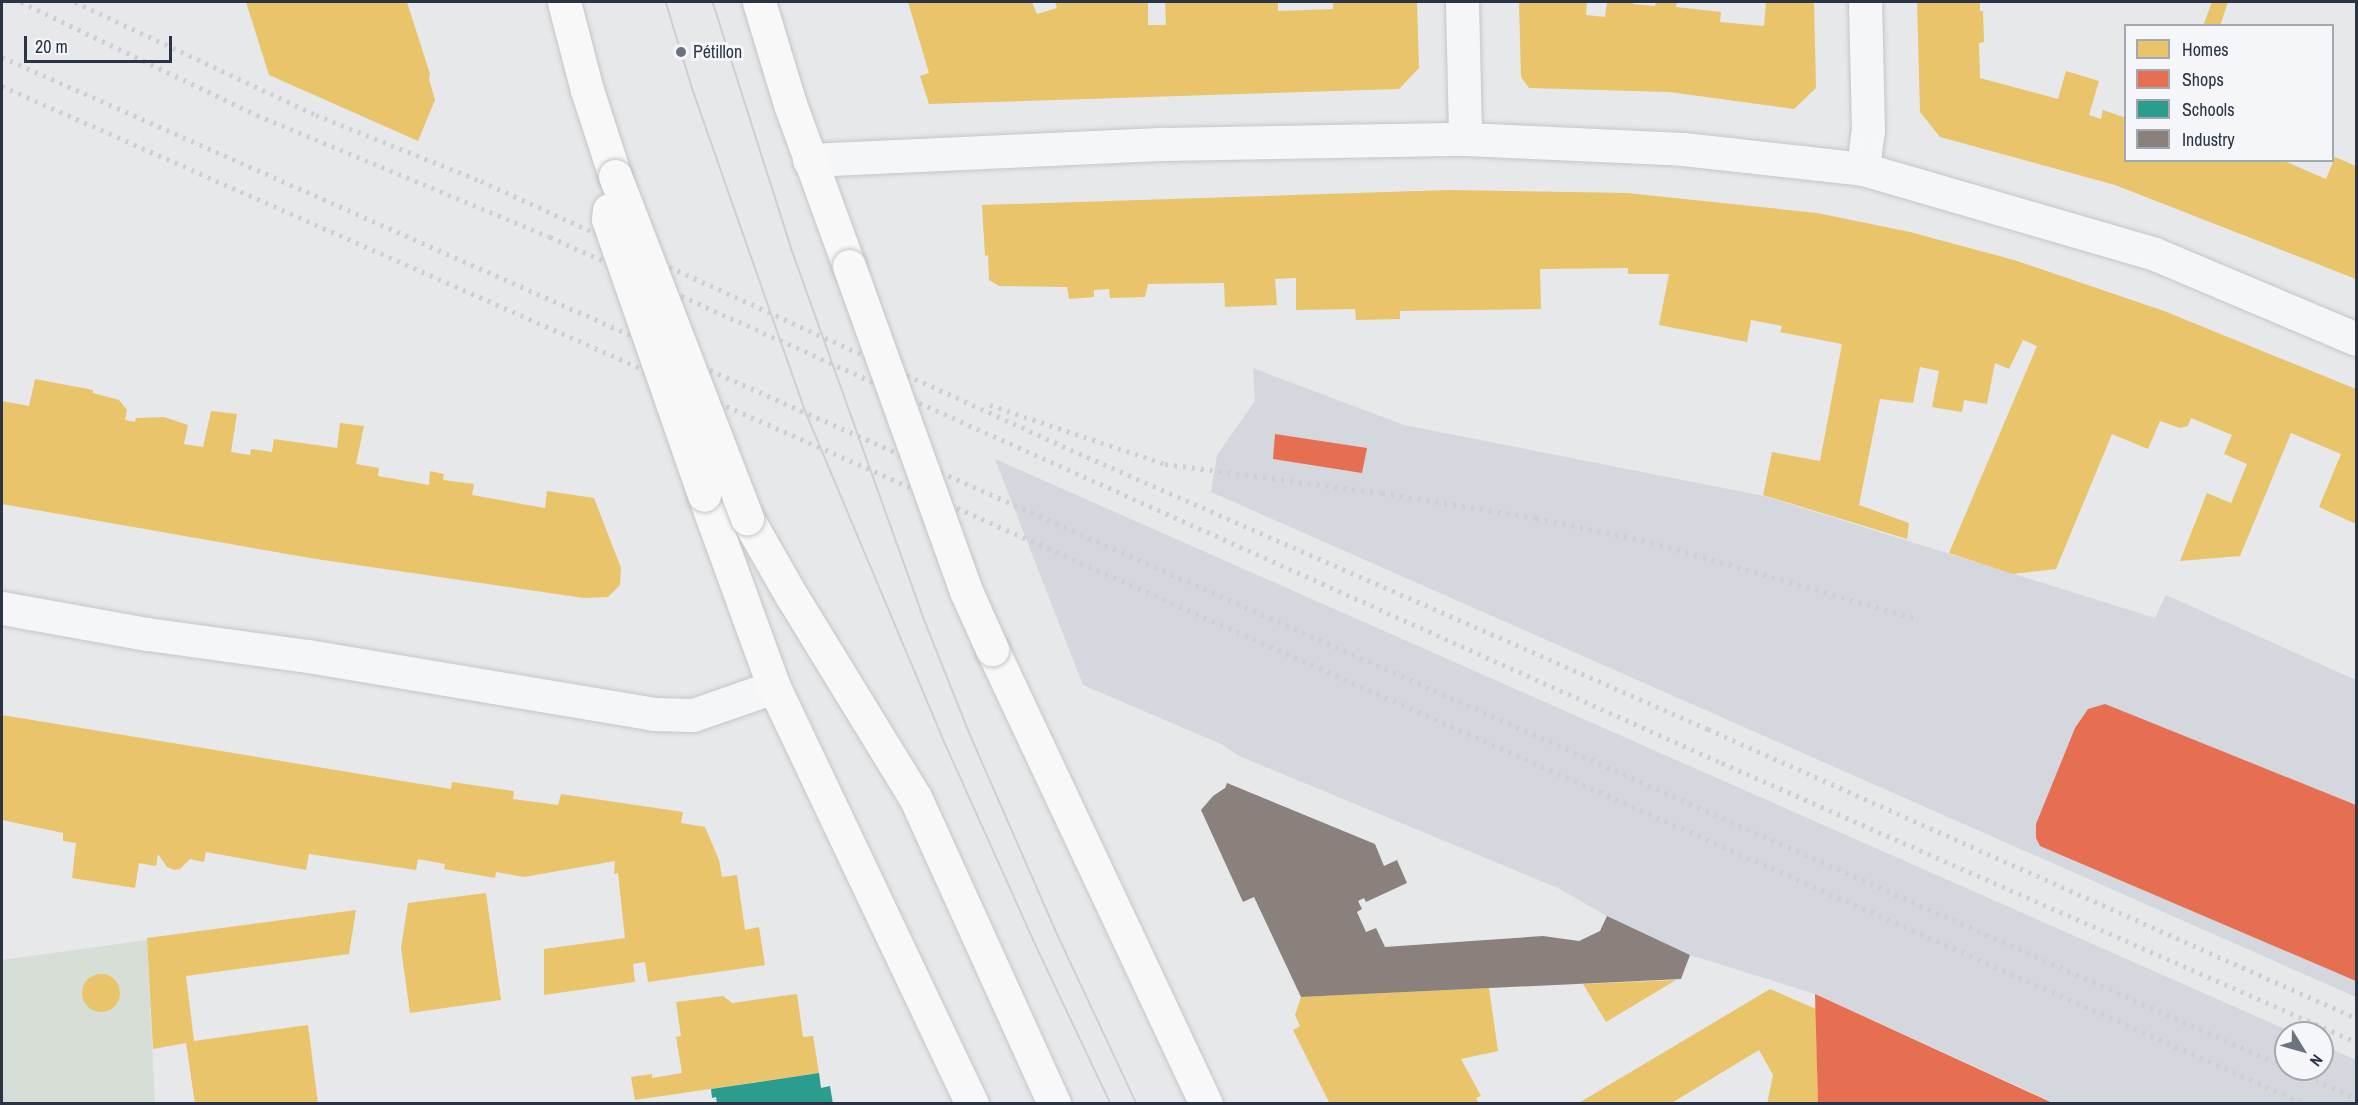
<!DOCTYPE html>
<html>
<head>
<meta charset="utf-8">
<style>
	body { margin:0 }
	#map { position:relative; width:2358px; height:1105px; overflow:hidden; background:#e6e8ea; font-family:"Archivo Narrow",sans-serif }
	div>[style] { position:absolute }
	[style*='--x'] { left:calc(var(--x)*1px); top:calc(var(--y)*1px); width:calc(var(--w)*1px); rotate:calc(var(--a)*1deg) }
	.built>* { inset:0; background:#d4d7dd }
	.green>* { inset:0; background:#d6ded6 }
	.homes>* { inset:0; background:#e9c46a }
	.round { border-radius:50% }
	.shops>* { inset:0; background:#e76f51 }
	.schools>* { inset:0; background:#2a9d8f }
	.industry>* { inset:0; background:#8a817c }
	.roads { filter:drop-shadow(0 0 2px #c4c6c8) drop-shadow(0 0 2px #c4c6c8) }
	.minor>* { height:33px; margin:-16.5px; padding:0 16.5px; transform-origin:16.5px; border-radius:16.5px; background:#f5f6f7 }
	.major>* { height:33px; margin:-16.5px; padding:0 16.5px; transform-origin:16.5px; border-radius:16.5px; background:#f8f8f8 }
	.tram>* { height:1.5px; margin:-0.75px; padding:0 0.75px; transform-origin:0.75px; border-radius:0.75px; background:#cecfd2 }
	.rail>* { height:4.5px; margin-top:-2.25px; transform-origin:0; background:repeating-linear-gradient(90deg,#cecfd2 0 3px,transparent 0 9px) }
	.bridges { filter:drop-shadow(0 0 2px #c2c5c8) drop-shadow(0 0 2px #c2c5c8) }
	.major-bridge>* { height:33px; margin:-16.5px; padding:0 16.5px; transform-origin:16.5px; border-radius:16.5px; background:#f8f8f8 }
	.dots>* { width:16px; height:16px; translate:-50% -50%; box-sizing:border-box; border:3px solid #f4f6f9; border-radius:50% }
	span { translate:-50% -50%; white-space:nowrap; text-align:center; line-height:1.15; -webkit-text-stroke:6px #f4f6f9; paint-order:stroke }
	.poi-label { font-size:18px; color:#2b3445 }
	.left { translate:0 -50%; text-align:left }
	.frame { position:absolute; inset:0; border:3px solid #2b3445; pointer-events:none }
	.legend { position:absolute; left:2124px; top:24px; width:210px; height:138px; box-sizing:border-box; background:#f4f6f9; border:2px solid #a4a8b1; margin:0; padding:8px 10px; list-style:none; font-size:18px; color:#2b3445 }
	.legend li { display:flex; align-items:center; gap:12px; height:30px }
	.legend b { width:30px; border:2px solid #a4a8b1 }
	.north { position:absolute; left:2274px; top:1021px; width:60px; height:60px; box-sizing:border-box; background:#f4f6f9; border:2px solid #a4a8b1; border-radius:50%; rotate:127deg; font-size:16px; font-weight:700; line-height:24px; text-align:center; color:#2b3445 }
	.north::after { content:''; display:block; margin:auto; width:21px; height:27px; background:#6c737f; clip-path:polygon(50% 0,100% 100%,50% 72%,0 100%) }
	.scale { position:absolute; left:24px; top:36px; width:148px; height:27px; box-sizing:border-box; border:3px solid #2b3445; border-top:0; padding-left:8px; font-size:18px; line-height:21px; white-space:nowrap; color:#2b3445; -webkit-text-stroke:4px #f4f6f9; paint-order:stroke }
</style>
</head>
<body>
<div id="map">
	<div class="built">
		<div style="clip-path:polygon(1253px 368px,1404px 425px,1764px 496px,2155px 618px,2166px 595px,2356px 680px,2356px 997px,1211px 492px,1217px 455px,1255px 401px)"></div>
		<div style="clip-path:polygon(995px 459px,2294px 1033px,2286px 1033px,2286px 1069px,2322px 1069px,2322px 1045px,2356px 1060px,2356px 1103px,2055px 1103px,1815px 994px,1690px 955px,1607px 916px,1558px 888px,1239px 756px,1221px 744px,1083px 685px)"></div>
	</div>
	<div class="green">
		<div style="clip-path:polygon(147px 940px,155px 1103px,2px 1103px,2px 960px)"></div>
	</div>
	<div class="homes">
		<div style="clip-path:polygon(246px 2px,407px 2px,430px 74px,429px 79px,435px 100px,418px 141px,269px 75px)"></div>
		<div style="clip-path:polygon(908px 2px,1032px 2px,1037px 14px,1057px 8px,1055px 2px,1148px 2px,1148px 25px,1166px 25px,1165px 2px,1278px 2px,1278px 11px,1333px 9px,1333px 2px,1417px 2px,1419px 68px,1399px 89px,929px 104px,920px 76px,929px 73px)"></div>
		<div style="clip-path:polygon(1519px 2px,1587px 2px,1586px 15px,1605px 17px,1607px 2px,1633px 2px,1633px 4px,1655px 6px,1656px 2px,1677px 2px,1676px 7px,1721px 12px,1720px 22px,1764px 26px,1766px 2px,1814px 2px,1816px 88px,1794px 109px,1669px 92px,1529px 88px,1521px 77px)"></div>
		<div style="clip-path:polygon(1917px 2px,1980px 2px,1980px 11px,1983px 11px,1984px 42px,1979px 43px,1980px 78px,2058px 99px,2066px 71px,2099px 81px,2089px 115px,2101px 119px,2103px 110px,2126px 118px,2126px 160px,2282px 160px,2326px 179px,2335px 157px,2356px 166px,2356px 279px,2115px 185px,1940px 137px,1920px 112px)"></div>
		<div style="clip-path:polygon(2212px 2px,2228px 2px,2220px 26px,2203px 26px)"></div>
		<div style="clip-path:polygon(1449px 190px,1627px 193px,1817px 213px,1910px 232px,2014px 260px,2164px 311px,2356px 389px,2356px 524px,2319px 507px,2341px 454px,2291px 433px,2240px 556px,2180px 561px,2207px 493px,2231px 503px,2247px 464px,2224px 454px,2232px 435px,2191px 418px,2188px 426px,2180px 428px,2160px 421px,2148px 449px,2112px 434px,2056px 569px,2013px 574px,1949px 553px,2037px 346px,2023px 340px,2009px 369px,1995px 363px,1987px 404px,1964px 400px,1962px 412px,1932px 407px,1939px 371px,1920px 367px,1913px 403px,1880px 399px,1859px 505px,1909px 523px,1907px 539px,1763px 495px,1772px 452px,1820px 461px,1842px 344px,1780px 332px,1782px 326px,1751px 320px,1747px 342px,1659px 325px,1669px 274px,1628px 274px,1628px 268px,1540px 269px,1541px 309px,1400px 311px,1400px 319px,1356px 320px,1355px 309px,1296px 310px,1296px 278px,1275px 279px,1277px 305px,1225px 307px,1224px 283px,1148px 284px,1145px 297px,1110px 298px,1109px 289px,1094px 290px,1094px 297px,1069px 299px,1067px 287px,999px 286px,989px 280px,988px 255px,985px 256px,982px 205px)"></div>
		<div style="clip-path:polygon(35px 379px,93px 390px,93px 393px,119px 400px,127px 410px,125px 420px,135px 422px,136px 418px,164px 417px,188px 425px,184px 444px,203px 447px,211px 411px,237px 414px,231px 452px,250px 455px,251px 449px,272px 452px,274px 439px,337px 448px,340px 423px,364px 426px,356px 464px,379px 468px,378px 476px,429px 485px,430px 471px,444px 474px,443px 480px,474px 484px,472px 495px,545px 508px,547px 491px,594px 498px,621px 568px,620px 585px,608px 597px,584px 598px,316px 559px,2px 504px,2px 401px,29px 406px)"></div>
		<div style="clip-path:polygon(2px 715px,451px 789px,452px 782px,514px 791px,513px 799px,558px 805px,561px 794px,683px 812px,681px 823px,705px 827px,719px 860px,722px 877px,737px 875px,745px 930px,759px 927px,765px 965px,648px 982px,645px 962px,633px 964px,635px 982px,544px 995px,544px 949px,625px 938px,618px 873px,614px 874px,615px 861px,524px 877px,496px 872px,495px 878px,444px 869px,445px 864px,418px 859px,416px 870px,309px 854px,306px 870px,206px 852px,204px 862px,190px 859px,180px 869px,174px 870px,167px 867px,158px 854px,156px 866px,139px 863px,135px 888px,72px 878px,76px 843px,63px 841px,63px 833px,2px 820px)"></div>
		<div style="clip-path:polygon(486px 893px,501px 1000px,410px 1013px,401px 948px,408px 903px)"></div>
		<div style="clip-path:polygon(356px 910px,349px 954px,186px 976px,194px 1041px,308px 1025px,318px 1104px,195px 1104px,186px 1043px,153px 1049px,147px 938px)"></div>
		<div class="round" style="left:82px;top:974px;width:38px;height:38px"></div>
		<div style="clip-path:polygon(1676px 980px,1606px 1022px,1583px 984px)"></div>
		<div style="clip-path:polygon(1489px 988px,1498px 1051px,1461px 1059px,1481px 1096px,1476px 1098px,1479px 1104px,1330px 1104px,1293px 1030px,1300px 1026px,1295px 1015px,1301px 997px)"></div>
		<div style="clip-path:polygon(1770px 989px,1816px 1009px,1818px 1104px,1767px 1104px,1773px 1075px,1759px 1050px,1670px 1104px,1577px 1104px)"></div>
		<div style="clip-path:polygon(797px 994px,803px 1037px,813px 1036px,819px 1073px,635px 1100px,631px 1077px,652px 1074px,652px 1078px,682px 1073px,676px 1037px,681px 1036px,676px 1002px,723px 996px,732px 1003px)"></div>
	</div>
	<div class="shops">
		<div style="clip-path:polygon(1275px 434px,1367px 448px,1362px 473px,1273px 459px)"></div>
		<div style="clip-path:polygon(2105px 704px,2356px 805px,2356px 981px,2040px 846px,2036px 838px,2036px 824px,2075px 728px,2088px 709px)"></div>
		<div style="clip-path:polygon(1815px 994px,2055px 1104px,1818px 1104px)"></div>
	</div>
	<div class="schools">
		<div style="clip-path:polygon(819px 1073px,821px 1088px,830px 1086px,833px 1104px,717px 1104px,716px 1097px,712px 1098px,711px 1089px)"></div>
	</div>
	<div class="industry">
		<div style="clip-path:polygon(1227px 783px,1375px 844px,1384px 866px,1397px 860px,1407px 883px,1366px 902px,1364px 898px,1358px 901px,1362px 909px,1357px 912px,1366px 932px,1376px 928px,1385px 947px,1543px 936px,1579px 941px,1600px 931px,1607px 916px,1690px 955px,1681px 979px,1301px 997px,1254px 897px,1243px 902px,1201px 810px,1213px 796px,1225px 788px)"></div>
	</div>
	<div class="roads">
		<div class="minor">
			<div style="--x:1462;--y:2;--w:137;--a:88.7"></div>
			<div style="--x:809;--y:160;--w:356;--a:-2.6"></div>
			<div style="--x:1165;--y:144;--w:300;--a:-1"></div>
			<div style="--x:1465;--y:139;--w:218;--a:2.6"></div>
			<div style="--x:1683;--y:149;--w:181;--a:6.3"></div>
			<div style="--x:1863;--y:169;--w:304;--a:16.2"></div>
			<div style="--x:2155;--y:254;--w:218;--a:22.9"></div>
			<div style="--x:1863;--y:169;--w:38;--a:-83"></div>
			<div style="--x:1868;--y:131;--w:129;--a:-91.3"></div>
			<div style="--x:2;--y:608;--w:147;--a:10.2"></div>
			<div style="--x:147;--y:634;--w:162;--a:7.8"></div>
			<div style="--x:308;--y:656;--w:350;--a:9.5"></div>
			<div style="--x:653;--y:714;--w:40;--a:1.4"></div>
			<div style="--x:693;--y:715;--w:86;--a:-19.1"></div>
		</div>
		<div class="major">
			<div style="--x:564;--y:2;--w:91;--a:75.4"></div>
			<div style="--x:587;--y:90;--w:90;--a:72"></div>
			<div style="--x:759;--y:2;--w:107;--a:73.1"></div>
			<div style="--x:790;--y:104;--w:172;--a:70"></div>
			<div style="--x:704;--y:495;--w:204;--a:70"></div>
			<div style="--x:774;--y:687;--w:462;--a:64.6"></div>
			<div style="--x:747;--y:518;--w:89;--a:60.3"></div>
			<div style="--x:791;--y:595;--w:237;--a:58.5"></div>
			<div style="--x:915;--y:797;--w:337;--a:65.6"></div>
			<div style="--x:992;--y:649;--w:503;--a:64.81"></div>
		</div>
	</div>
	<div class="tram">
		<div style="--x:666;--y:2;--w:92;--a:72.9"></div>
		<div style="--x:693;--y:90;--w:339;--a:70.7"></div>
		<div style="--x:805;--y:410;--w:363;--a:67.2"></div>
		<div style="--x:946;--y:745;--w:213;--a:65.8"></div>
		<div style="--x:1033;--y:939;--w:183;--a:64.7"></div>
		<div style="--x:713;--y:2;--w:257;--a:72.3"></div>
		<div style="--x:791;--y:247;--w:387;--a:70.3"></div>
		<div style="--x:921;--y:611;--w:132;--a:68.3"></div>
		<div style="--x:970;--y:734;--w:213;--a:66.4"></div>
		<div style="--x:1055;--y:929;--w:193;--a:64.9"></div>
	</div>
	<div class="rail">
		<div style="--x:21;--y:2;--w:262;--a:25.6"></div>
		<div style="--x:257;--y:115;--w:317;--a:22.6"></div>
		<div style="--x:550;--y:237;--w:1285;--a:24.17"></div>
		<div style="--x:1722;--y:763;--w:693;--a:23.75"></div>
		<div style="--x:75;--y:2;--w:266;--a:25.1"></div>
		<div style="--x:316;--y:115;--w:178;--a:21.8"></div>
		<div style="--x:481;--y:181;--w:666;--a:24.49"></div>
		<div style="--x:1087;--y:457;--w:678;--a:23.65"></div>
		<div style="--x:1708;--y:729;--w:710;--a:24.04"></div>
		<div style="--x:2;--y:57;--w:2497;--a:23.86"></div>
		<div style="--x:2;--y:86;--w:2519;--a:23.84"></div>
		<div style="--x:990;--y:405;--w:185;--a:18.6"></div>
		<div style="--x:1165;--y:464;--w:219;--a:7.6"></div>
		<div style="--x:1382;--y:493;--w:156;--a:9.2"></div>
		<div style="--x:1536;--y:518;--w:117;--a:11.8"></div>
		<div style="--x:1651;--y:542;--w:277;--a:16.1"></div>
		<div style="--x:2291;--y:1069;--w:71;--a:24"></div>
	</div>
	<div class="bridges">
		<div class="major-bridge">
			<div style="--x:615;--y:176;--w:367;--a:68.9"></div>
			<div style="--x:609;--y:210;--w:9;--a:96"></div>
			<div style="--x:608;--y:219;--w:292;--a:70.8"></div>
			<div style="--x:849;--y:266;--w:345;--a:70.2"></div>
			<div style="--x:966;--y:591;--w:64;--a:65.9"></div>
		</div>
	</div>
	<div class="dots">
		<div style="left:681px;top:52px;background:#6c737f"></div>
	</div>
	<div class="poi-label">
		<span class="left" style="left:693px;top:52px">Pétillon</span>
	</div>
	<div class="frame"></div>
	<ul class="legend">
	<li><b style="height:16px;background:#e9c46a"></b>Homes</li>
	<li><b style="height:16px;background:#e76f51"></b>Shops</li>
	<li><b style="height:16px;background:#2a9d8f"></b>Schools</li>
	<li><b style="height:16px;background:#8a817c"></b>Industry</li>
	</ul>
	<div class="north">N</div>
	<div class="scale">20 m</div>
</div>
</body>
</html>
